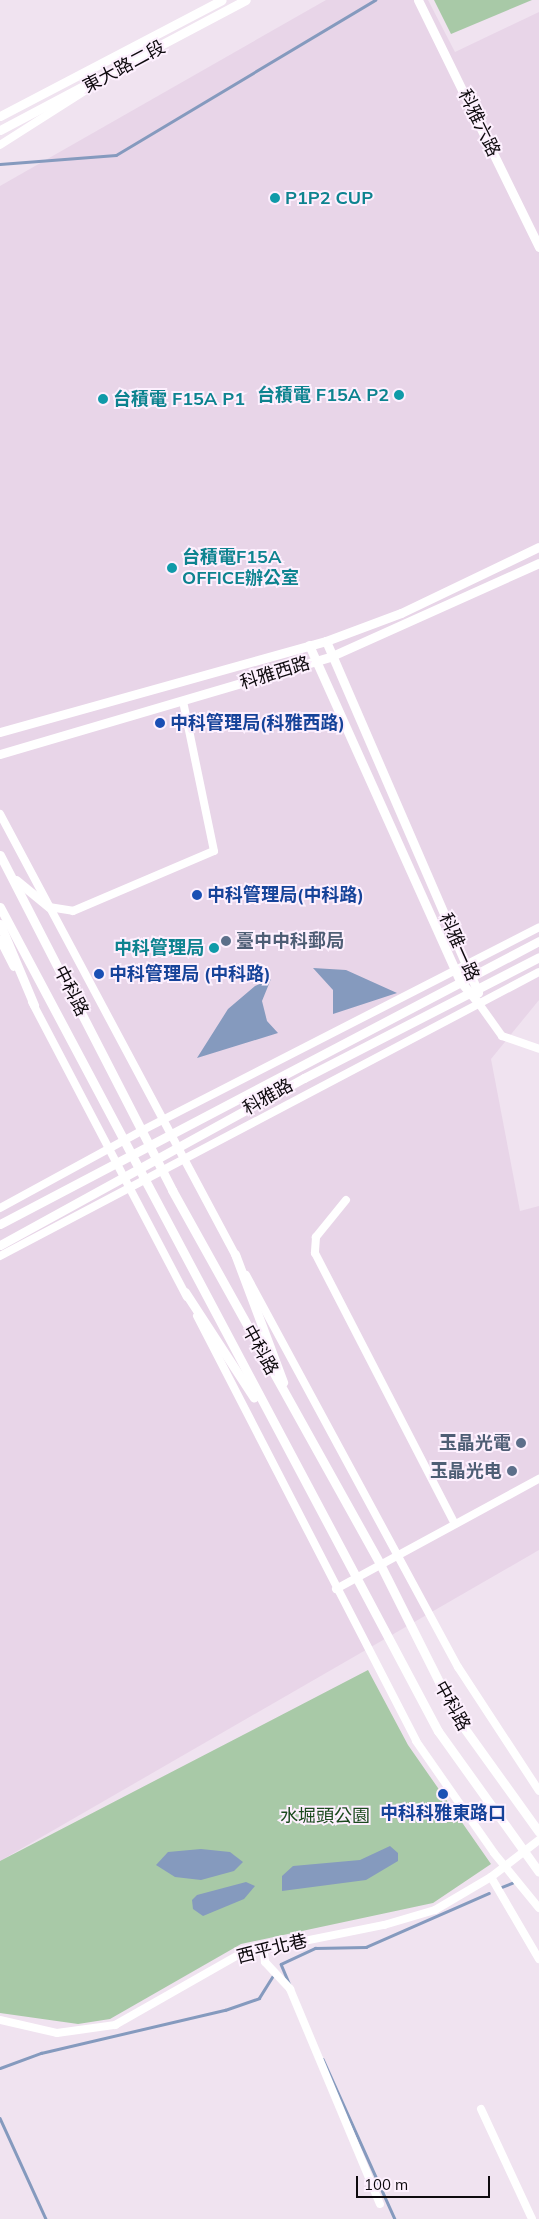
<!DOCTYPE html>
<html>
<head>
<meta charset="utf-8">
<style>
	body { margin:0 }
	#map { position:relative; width:539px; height:2219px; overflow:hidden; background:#f0e3f0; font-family:Mulish,"Noto Sans TC",sans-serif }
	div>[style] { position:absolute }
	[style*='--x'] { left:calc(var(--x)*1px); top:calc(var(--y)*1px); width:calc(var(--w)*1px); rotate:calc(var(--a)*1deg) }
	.built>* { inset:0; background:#e8d5e8 }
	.green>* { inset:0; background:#a8c9a7 }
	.water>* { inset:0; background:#859abe }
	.stream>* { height:2.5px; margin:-1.25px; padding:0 1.25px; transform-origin:1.25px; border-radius:1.25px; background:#859abe }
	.minor>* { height:8px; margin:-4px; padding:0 4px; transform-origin:4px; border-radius:4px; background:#fff }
	.tertiary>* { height:9px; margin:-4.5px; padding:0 4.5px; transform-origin:4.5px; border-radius:4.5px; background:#fff }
	.dots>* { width:14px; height:14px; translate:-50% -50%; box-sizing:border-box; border:2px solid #fdf0fe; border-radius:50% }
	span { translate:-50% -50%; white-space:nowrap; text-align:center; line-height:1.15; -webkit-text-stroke:4px #fdf0fe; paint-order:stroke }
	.street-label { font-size:18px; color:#0e0a0e }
	.culture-label { font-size:18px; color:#0d838f; font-weight:700 }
	.left { translate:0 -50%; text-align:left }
	.right { translate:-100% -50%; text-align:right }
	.transit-label { font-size:18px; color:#164399; font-weight:700 }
	.service-label { font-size:18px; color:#4e5e75; font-weight:700 }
	.park-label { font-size:18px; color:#1b4a1e }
	.scale { position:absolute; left:356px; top:2176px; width:134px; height:22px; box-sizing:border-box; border:2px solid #0e0a0e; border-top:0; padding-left:6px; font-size:15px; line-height:18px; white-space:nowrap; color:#0e0a0e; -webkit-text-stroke:4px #fdf0fe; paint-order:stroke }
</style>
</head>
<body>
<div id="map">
	<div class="built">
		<div style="clip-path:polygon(326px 0,428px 0,455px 52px,539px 12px,539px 1000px,491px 1059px,520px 1211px,539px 1206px,539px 1550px,0 1861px,0 186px)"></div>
	</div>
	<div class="green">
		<div style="clip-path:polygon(434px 0,532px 0,451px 34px)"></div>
		<div style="clip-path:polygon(368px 1670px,408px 1745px,491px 1864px,433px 1903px,241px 1944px,110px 2019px,78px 2024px,0 2013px,0 1861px)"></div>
	</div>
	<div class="water">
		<div style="clip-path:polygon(313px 968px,346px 970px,397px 993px,333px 1014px,333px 990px)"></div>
		<div style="clip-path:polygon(271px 979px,262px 1001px,267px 1021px,278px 1033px,197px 1058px,228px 1009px,255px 986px)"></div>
		<div style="clip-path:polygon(390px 1846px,398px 1853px,398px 1861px,366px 1880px,282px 1891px,282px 1876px,293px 1866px,360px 1860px)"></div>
		<div style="clip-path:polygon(201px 1849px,230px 1852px,243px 1862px,234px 1871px,201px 1880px,175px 1877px,156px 1865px,168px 1852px)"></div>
		<div style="clip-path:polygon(246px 1882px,255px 1886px,244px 1899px,203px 1916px,193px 1909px,192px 1900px,197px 1895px)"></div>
	</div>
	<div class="stream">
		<div style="--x:0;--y:164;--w:116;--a:-4.4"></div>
		<div style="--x:116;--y:155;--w:302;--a:-30.9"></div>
		<div style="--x:502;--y:1887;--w:11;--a:-22"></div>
		<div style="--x:281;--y:1964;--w:23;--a:67"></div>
		<div style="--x:281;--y:1964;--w:38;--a:-25"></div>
		<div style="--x:315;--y:1948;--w:51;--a:-1.1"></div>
		<div style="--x:366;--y:1947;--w:134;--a:-23.7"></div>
		<div style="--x:323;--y:2059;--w:175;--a:65.8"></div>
		<div style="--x:0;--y:2068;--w:44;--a:-20.1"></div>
		<div style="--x:41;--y:2053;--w:189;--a:-13.2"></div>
		<div style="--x:225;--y:2010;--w:36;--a:-19"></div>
		<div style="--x:259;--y:1998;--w:25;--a:-58"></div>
		<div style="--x:0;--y:2118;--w:111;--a:65.5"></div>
	</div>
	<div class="minor">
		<div style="--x:0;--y:145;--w:121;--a:-32.5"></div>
		<div style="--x:0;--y:814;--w:503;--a:61.91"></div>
		<div style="--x:49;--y:907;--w:24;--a:9"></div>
		<div style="--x:73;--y:911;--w:153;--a:-23.1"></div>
		<div style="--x:214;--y:851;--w:153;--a:-101.7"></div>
		<div style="--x:0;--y:940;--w:30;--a:63"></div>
		<div style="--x:477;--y:1001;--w:43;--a:54.5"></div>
		<div style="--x:502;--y:1036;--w:39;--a:19"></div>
		<div style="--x:32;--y:1002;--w:333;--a:62.3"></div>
		<div style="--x:346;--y:1200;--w:48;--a:129"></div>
		<div style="--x:316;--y:1237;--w:16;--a:94"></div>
		<div style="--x:315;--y:1253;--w:305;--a:62.7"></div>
		<div style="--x:0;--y:1208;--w:163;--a:-28.6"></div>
		<div style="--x:143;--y:1130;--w:445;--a:-27.1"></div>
		<div style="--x:0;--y:1256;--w:609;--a:-27.78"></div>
		<div style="--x:246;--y:1275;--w:446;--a:61.6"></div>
		<div style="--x:458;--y:1667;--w:148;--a:56.8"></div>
		<div style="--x:197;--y:1316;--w:478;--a:62.7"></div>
		<div style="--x:416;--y:1741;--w:136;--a:55.1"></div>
		<div style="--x:494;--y:1853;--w:71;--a:50.7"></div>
		<div style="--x:336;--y:1589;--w:231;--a:-28.5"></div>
		<div style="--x:491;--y:1877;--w:95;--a:59.7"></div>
		<div style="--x:263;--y:1947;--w:15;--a:82"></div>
		<div style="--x:265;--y:1962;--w:37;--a:47"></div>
		<div style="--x:290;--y:1989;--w:233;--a:67.3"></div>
		<div style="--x:0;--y:2020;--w:58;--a:12.8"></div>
		<div style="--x:57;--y:2033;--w:59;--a:-7.9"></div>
		<div style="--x:115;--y:2025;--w:144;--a:-29.6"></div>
		<div style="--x:240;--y:1954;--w:147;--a:-11.4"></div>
		<div style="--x:384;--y:1925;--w:53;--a:-16.4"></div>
		<div style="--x:435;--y:1910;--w:65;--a:-30.5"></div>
		<div style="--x:491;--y:1877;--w:61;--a:-37.6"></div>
		<div style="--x:481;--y:2109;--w:121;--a:65.1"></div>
	</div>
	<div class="tertiary">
		<div style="--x:418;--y:0;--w:275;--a:63.9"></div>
		<div style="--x:0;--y:116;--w:250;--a:-27.6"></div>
		<div style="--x:0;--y:130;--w:278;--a:-27.9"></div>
		<div style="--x:326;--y:641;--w:383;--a:66.6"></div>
		<div style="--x:309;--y:645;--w:368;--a:65.8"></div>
		<div style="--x:460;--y:981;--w:26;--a:50"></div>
		<div style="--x:0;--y:732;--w:338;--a:-15.6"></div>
		<div style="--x:326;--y:641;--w:80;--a:-20.5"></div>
		<div style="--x:401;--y:613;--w:153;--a:-25.6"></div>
		<div style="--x:0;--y:754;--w:346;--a:-16.4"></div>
		<div style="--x:332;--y:656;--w:227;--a:-24.2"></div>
		<div style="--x:0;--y:855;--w:377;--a:62.8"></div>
		<div style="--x:172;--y:1190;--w:430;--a:60.9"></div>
		<div style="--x:381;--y:1566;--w:170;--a:63.4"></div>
		<div style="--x:457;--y:1718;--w:140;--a:54.3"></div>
		<div style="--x:16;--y:880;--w:43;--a:39.3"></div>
		<div style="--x:0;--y:907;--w:933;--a:62.01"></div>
		<div style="--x:438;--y:1731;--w:173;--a:54.4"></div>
		<div style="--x:0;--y:924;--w:88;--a:67.2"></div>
		<div style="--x:0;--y:1224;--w:609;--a:-27.7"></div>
		<div style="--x:0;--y:1245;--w:347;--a:-28.8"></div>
		<div style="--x:304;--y:1078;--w:264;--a:-27.2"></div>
		<div style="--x:235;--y:1254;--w:137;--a:69.4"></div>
		<div style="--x:185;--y:1292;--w:126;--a:56.9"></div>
	</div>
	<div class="dots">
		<div style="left:275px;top:198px;background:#0f9aa8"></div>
		<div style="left:399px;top:395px;background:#0f9aa8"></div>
		<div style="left:103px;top:399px;background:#0f9aa8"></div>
		<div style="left:172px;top:568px;background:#0f9aa8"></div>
		<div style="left:160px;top:723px;background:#1a4fb4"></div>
		<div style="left:197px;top:895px;background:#1a4fb4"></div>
		<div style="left:226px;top:941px;background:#5c6f8a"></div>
		<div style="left:214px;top:948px;background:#0f9aa8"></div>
		<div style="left:99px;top:974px;background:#1a4fb4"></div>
		<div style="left:521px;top:1443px;background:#5c6f8a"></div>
		<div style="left:512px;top:1471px;background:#5c6f8a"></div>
		<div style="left:443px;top:1794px;background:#1a4fb4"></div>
	</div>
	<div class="street-label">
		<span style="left:124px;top:67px;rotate:-28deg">東大路二段</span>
		<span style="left:479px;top:123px;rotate:64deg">科雅六路</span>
		<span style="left:275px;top:673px;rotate:-17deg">科雅西路</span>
		<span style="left:459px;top:947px;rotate:66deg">科雅一路</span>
		<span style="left:71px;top:991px;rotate:63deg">中科路</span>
		<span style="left:268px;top:1097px;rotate:-29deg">科雅路</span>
		<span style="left:260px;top:1350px;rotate:61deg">中科路</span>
		<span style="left:452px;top:1706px;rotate:61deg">中科路</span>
		<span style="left:272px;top:1949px;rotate:-14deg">西平北巷</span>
	</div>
	<div class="culture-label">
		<span class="left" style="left:285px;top:198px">P1P2 CUP</span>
		<span class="right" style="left:389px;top:395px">台積電 F15A P2</span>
		<span class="left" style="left:113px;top:399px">台積電 F15A P1</span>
		<span class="left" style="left:182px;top:568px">台積電F15A<br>OFFICE辦公室</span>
		<span class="right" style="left:204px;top:948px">中科管理局</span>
	</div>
	<div class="transit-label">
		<span class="left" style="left:170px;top:723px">中科管理局(科雅西路)</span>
		<span class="left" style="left:207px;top:895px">中科管理局(中科路)</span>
		<span class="left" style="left:109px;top:974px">中科管理局 (中科路)</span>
		<span style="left:443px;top:1813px">中科科雅東路口</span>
	</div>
	<div class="service-label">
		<span class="left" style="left:236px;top:941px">臺中中科郵局</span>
		<span class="right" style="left:511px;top:1443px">玉晶光電</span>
		<span class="right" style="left:502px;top:1471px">玉晶光电</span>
	</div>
	<div class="park-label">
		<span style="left:325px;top:1816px">水堀頭公園</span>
	</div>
	<div class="scale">100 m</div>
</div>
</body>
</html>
